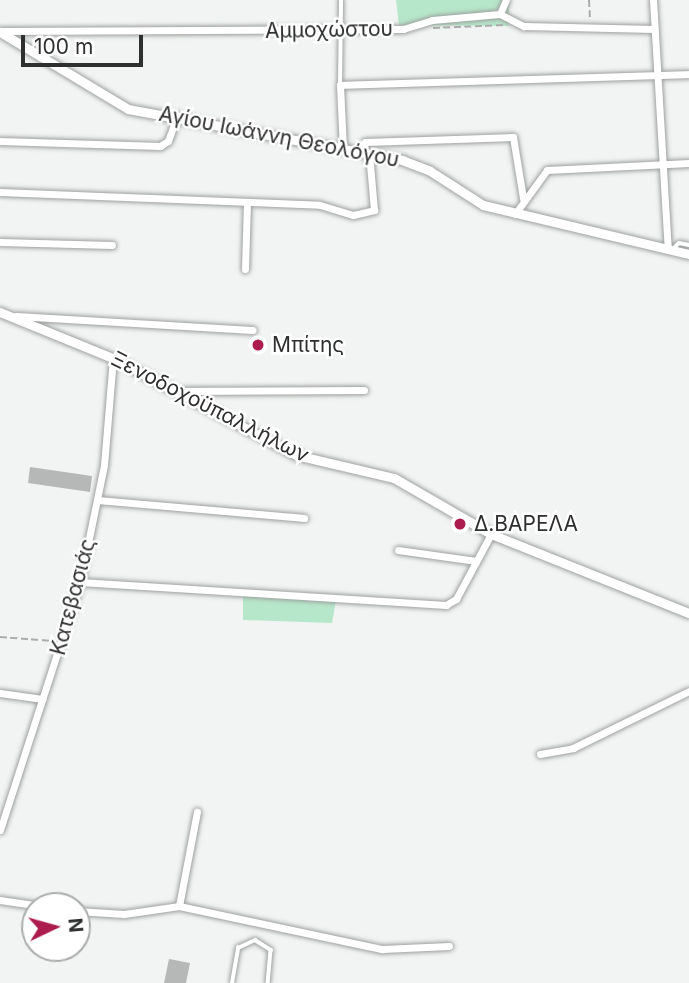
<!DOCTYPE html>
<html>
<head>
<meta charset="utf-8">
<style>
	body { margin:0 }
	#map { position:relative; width:689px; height:983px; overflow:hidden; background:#f1f4f2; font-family:Inter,sans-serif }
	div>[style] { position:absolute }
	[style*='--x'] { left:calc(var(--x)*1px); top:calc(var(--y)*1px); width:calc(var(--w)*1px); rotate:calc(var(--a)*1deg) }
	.green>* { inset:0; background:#b7e7ca }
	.building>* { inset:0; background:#b5b8b6 }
	.path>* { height:2px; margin-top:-1px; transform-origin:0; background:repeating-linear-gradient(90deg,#abadac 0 7px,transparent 0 10.5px) }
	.roads { filter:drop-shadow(0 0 2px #9ea19f) drop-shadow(0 0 2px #9ea19f) }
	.service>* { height:3.5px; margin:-1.75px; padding:0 1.75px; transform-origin:1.75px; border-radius:1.75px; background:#fff }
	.minor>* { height:7px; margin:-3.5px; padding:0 3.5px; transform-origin:3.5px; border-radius:3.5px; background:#fff }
	.tertiary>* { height:9px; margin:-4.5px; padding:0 4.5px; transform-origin:4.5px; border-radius:4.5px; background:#fff }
	.dots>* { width:19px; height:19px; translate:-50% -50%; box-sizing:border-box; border:4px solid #fff; border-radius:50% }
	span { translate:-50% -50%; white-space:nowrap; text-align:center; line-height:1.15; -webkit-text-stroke:5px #fff; paint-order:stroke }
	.street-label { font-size:21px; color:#2e302f }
	.poi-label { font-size:21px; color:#2e302f }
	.left { translate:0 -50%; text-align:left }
	.north { position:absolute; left:21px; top:892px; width:70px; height:70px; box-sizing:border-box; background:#fff; border:2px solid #abacac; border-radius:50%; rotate:85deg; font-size:19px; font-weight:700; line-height:28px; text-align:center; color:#2e302f }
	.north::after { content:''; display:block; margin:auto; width:24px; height:32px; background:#ad1c4e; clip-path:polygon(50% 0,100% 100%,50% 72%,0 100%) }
	.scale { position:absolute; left:21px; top:35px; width:122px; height:32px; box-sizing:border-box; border:4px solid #2e302f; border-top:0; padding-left:9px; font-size:21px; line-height:24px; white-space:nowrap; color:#2e302f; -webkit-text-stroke:5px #fff; paint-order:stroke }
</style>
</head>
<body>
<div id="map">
	<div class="green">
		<div style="clip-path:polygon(396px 0,509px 0,509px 26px,399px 25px)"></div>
		<div style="clip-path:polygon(243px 595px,336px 600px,332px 623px,243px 620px)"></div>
	</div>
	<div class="building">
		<div style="clip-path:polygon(30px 467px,92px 476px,90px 492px,28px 483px)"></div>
		<div style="clip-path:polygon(169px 959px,190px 963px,186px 983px,164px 983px)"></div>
	</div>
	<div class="path">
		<div style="--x:589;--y:0;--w:20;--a:87"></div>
		<div style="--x:433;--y:28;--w:72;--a:-2.4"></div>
		<div style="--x:0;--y:637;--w:53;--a:4.3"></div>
	</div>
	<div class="roads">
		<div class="service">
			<div style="--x:340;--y:85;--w:85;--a:-89.3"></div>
			<div style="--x:673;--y:249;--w:8;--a:-45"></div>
			<div style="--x:679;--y:243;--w:10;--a:11"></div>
			<div style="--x:232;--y:983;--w:36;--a:-80"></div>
			<div style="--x:238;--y:948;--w:19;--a:-25"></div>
			<div style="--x:255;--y:940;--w:19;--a:32"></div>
			<div style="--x:271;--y:950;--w:33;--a:95"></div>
		</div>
		<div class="minor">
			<div style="--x:653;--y:0;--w:250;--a:86.6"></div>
			<div style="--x:500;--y:14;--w:15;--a:-67"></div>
			<div style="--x:1;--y:31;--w:402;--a:-0.3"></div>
			<div style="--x:403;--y:29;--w:30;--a:-17"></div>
			<div style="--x:432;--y:20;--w:68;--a:-5"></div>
			<div style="--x:500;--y:14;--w:27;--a:27"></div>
			<div style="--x:524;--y:26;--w:130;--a:1.3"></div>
			<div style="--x:0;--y:141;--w:160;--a:1.8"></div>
			<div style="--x:160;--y:146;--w:9;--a:-32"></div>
			<div style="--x:168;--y:141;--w:27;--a:-70"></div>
			<div style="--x:343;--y:149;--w:64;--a:-92.7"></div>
			<div style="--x:340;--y:85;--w:349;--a:-1.8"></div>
			<div style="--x:362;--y:152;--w:10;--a:-73"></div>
			<div style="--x:365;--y:142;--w:148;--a:-1.9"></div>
			<div style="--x:513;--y:137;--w:62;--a:80.7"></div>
			<div style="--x:0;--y:192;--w:320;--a:2.3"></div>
			<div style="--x:320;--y:205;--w:34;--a:17"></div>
			<div style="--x:353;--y:215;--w:22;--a:-13"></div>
			<div style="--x:374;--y:210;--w:57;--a:-95"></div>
			<div style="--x:515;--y:214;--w:54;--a:-54"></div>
			<div style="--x:547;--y:170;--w:142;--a:-2.8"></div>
			<div style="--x:0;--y:242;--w:112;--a:1.5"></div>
			<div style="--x:245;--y:269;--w:67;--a:-88.3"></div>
			<div style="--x:16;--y:316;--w:237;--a:3.4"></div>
			<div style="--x:176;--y:391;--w:188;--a:-0.3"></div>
			<div style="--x:98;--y:500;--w:207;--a:5"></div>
			<div style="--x:398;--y:550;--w:79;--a:8"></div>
			<div style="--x:80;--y:582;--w:367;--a:3.6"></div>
			<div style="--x:446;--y:605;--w:12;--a:-31"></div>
			<div style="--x:456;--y:599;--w:74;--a:-61.7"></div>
			<div style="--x:0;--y:693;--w:43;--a:7.9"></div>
			<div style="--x:540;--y:754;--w:34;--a:-10"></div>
			<div style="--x:573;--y:748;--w:129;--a:-26.2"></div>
			<div style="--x:0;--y:830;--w:261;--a:-72.1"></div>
			<div style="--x:80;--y:582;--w:119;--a:-78.4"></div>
			<div style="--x:104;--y:465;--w:107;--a:-85.2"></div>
			<div style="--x:0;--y:900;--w:41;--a:8.3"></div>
			<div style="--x:179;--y:906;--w:96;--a:-79.2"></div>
			<div style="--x:77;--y:911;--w:47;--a:3.7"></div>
			<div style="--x:124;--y:914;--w:56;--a:-8.3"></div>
			<div style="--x:179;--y:906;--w:208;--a:12"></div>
			<div style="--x:382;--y:949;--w:67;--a:-2.6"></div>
		</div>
		<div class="tertiary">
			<div style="--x:0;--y:32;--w:149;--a:31"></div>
			<div style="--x:128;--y:109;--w:279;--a:10.5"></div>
			<div style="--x:402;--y:160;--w:30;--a:21"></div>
			<div style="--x:430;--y:171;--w:63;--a:32.7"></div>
			<div style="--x:483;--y:205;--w:212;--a:13.4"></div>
			<div style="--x:0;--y:312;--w:122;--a:22.2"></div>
			<div style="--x:113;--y:358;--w:207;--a:27.9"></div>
			<div style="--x:296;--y:455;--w:101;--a:13.2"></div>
			<div style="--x:394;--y:478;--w:112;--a:30"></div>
			<div style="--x:491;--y:534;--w:213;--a:21.8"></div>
		</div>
	</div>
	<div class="dots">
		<div style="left:258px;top:345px;background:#ad1c4e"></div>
		<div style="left:460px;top:524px;background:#ad1c4e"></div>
	</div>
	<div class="street-label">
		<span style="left:329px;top:30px;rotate:-1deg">Αμμοχώστου</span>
		<span style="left:279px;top:137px;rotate:11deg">Αγίου Ιωάννη Θεολόγου</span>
		<span style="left:210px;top:407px;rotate:27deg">Ξενοδοχοϋπαλλήλων</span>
		<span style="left:73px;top:597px;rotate:-75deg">Κατεβασιάς</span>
	</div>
	<div class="poi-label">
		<span class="left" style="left:272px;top:345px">Μπίτης</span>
		<span class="left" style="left:474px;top:524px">Δ.ΒΑΡΕΛΑ</span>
	</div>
	<div class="north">N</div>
	<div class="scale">100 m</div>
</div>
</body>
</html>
